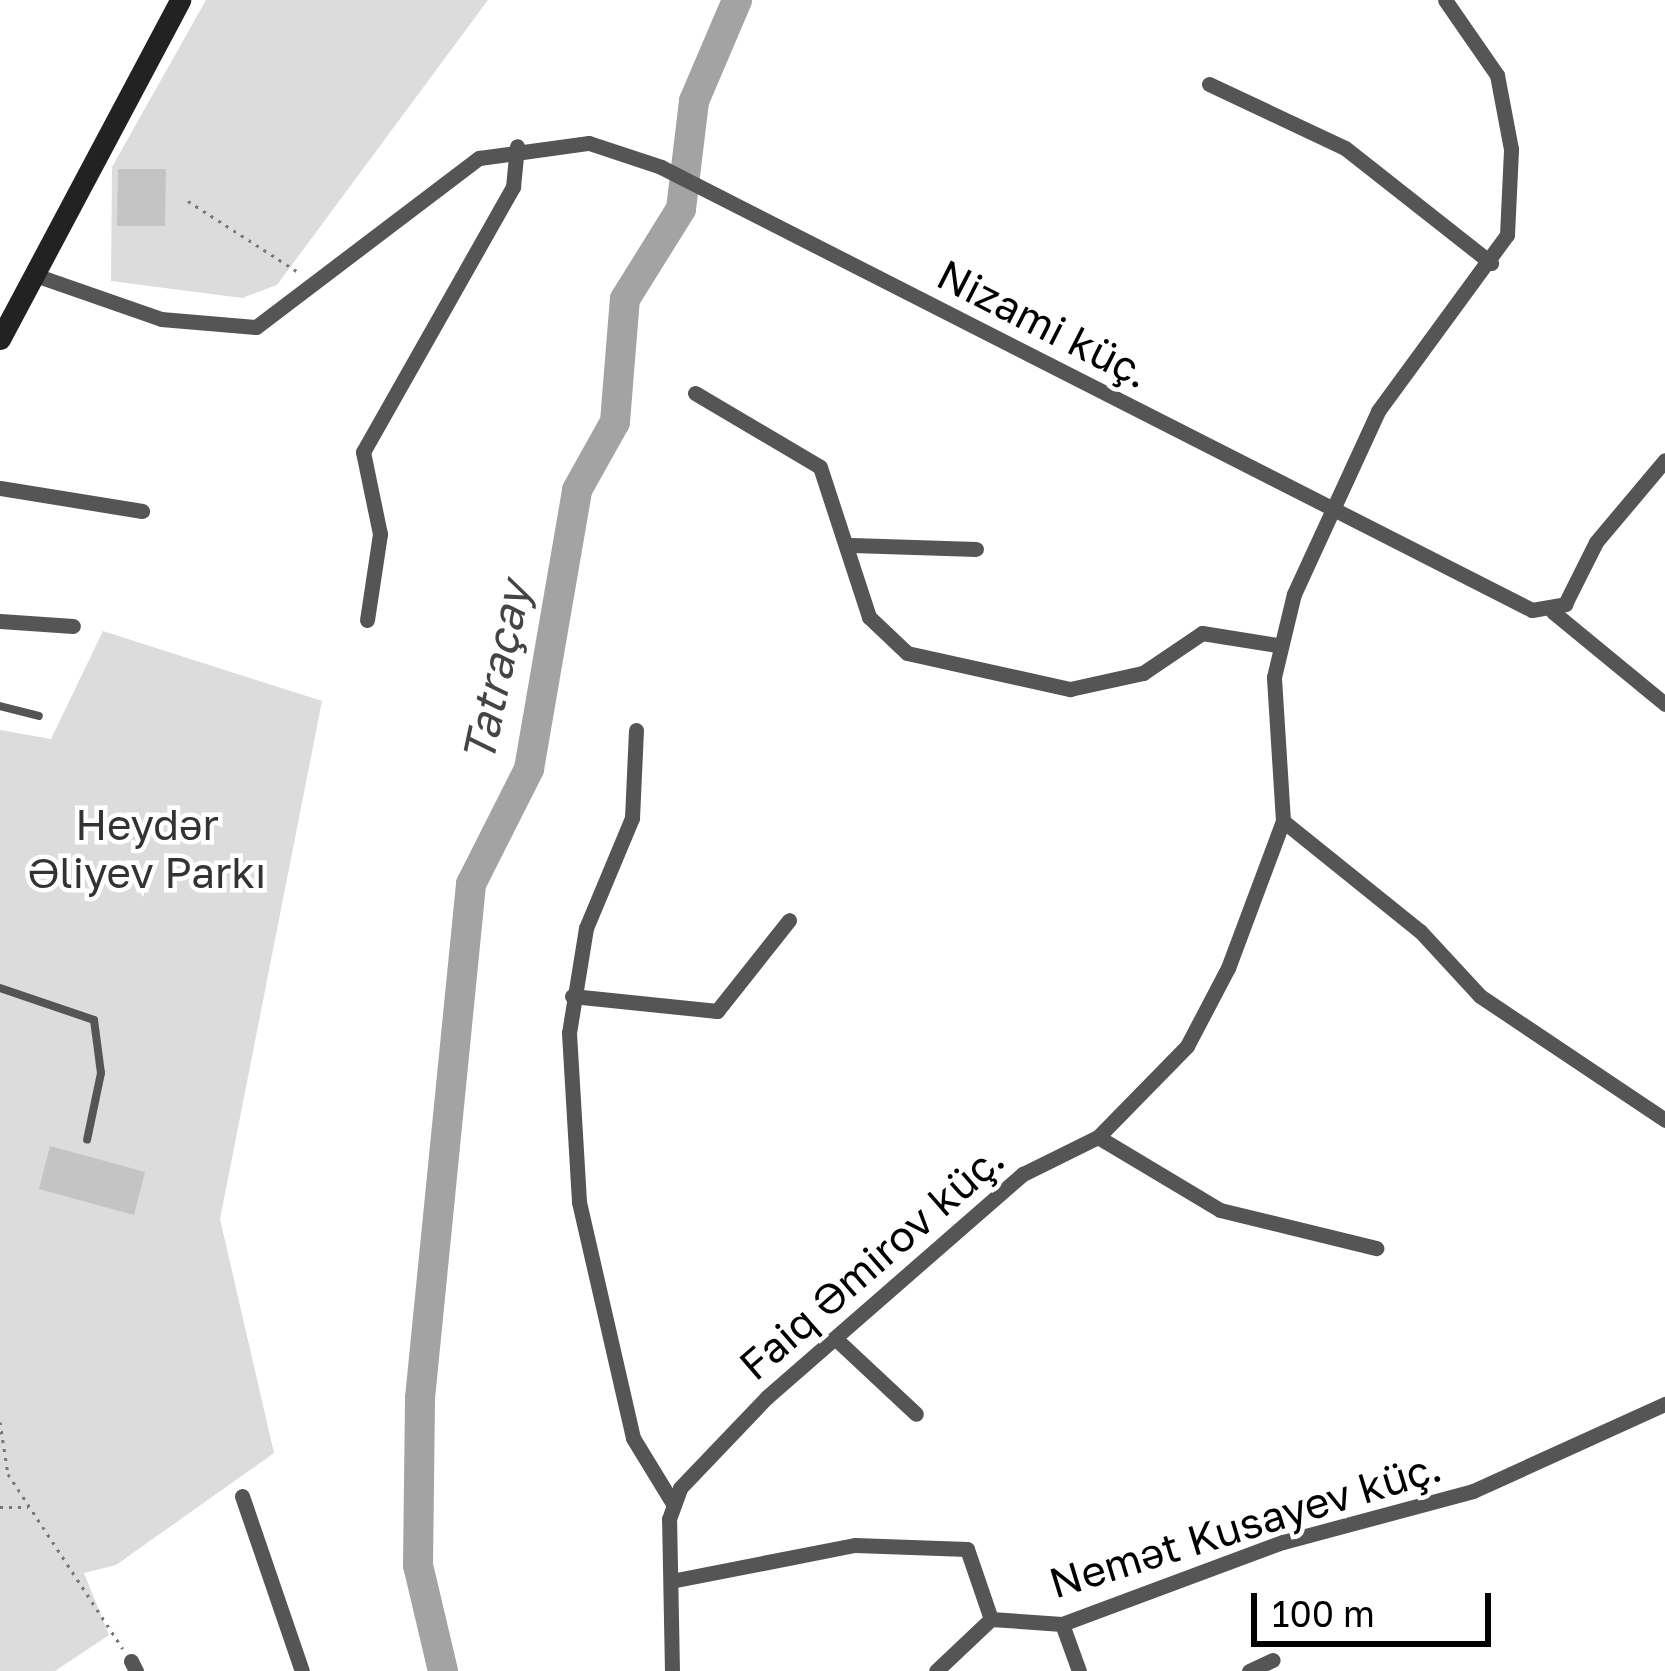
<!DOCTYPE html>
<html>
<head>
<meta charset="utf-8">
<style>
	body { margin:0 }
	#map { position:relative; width:1665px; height:1671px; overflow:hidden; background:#fff; font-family:"Golos Text",sans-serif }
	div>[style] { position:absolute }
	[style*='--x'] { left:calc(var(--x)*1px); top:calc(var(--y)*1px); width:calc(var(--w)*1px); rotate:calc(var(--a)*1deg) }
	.green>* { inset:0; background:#dcdcdc }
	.river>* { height:30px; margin:-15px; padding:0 15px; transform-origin:15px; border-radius:15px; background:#a3a3a3 }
	.building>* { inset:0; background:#c4c4c4 }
	.path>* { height:3px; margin-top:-1.5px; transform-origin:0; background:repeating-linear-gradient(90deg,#777 0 3px,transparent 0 9px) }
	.lane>* { height:8px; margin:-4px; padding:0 4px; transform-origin:4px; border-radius:4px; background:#555 }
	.street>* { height:15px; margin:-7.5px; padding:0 7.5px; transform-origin:7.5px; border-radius:7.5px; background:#555 }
	.secondary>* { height:21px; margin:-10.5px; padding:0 10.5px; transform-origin:10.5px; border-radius:10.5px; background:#222 }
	span { translate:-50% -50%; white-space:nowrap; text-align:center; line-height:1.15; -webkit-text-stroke:9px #fff; paint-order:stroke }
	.street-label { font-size:42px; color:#000 }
	.park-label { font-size:42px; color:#333 }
	.water-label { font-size:45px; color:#444; font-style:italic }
	.scale { position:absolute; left:1251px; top:1593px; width:240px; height:54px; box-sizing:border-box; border:6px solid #000; border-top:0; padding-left:15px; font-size:36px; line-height:42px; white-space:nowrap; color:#000; -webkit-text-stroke:9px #fff; paint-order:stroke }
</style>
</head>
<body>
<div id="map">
	<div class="green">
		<div style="clip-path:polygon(206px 0,488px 0,277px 285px,242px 298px,111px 281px,112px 167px)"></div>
		<div style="clip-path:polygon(103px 631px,322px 701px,220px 1219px,274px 1453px,116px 1565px,84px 1573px,109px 1635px,55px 1671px,0 1671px,0 730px,51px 739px)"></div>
	</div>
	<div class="river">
		<div style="--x:443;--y:1671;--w:109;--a:-103.3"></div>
		<div style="--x:418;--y:1565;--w:167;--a:-89.3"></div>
		<div style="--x:420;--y:1398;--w:517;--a:-84.33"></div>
		<div style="--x:471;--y:884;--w:129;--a:-63.2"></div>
		<div style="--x:529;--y:769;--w:283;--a:-80.2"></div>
		<div style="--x:577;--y:490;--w:78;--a:-60.8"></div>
		<div style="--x:615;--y:422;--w:123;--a:-85.4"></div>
		<div style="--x:625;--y:299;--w:106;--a:-58.1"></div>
		<div style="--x:681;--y:209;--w:109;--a:-83.1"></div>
		<div style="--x:694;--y:101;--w:110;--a:-66.9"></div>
	</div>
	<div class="building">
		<div style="clip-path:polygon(118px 169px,166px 169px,165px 226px,117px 226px)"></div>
		<div style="clip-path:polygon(50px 1146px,145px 1172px,134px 1215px,39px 1189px)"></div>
	</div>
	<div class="path">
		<div style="--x:188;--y:201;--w:131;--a:32.8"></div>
		<div style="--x:0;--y:1422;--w:53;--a:81.3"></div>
		<div style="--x:8;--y:1474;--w:209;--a:56.7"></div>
		<div style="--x:0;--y:1507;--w:28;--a:0"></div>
	</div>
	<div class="lane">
		<div style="--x:0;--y:706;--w:40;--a:14.4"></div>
		<div style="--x:0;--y:988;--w:99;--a:18.8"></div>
		<div style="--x:94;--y:1020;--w:53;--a:82.5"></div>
		<div style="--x:101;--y:1073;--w:68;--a:101.8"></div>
	</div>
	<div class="street">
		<div style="--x:1209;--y:84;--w:150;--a:25.2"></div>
		<div style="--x:1345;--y:148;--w:186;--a:38.2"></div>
		<div style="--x:35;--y:275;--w:133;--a:19.2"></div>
		<div style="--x:161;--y:319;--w:95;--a:4.8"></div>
		<div style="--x:256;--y:327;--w:280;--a:-37.2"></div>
		<div style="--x:479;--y:158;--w:111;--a:-7.8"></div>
		<div style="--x:589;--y:143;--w:76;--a:18.4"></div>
		<div style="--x:661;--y:167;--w:977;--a:26.96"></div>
		<div style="--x:1532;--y:610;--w:34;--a:-10"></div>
		<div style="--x:1565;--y:604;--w:69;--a:-63.4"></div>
		<div style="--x:1596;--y:542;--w:107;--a:-49.9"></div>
		<div style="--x:695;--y:393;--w:145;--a:30.6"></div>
		<div style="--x:820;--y:467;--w:158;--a:71.9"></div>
		<div style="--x:869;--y:617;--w:52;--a:43.5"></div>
		<div style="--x:907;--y:653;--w:167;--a:12.5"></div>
		<div style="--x:1070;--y:689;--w:75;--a:-12.4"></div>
		<div style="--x:1143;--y:673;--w:71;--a:-34.1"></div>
		<div style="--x:1202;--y:633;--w:76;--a:9.1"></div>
		<div style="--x:0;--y:488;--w:144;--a:9.2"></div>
		<div style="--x:852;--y:545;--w:124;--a:1.8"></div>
		<div style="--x:1553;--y:612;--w:145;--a:39.4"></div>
		<div style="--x:367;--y:620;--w:87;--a:-81.4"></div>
		<div style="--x:380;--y:534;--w:84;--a:-101.7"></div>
		<div style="--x:363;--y:452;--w:305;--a:-60.5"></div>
		<div style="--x:513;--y:187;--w:41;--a:-84.4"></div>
		<div style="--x:0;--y:621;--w:73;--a:3.9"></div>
		<div style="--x:636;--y:730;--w:88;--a:92.6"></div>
		<div style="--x:632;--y:818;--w:119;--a:112.7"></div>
		<div style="--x:586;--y:928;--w:106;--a:99.2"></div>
		<div style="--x:569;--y:1033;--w:169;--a:86.6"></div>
		<div style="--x:579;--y:1202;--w:242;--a:77.1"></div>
		<div style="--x:633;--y:1438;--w:75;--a:58.6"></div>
		<div style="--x:1283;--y:821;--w:176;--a:38.8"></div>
		<div style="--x:1420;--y:931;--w:88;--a:47.3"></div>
		<div style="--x:1480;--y:996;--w:223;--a:33.8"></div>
		<div style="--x:572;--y:996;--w:146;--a:5.9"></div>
		<div style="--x:717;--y:1011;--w:116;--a:-51.6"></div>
		<div style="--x:1098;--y:1137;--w:142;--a:30.9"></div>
		<div style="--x:1220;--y:1210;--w:161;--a:13.7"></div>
		<div style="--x:837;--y:1340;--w:108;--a:43.1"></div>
		<div style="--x:242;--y:1496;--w:185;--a:71.1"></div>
		<div style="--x:671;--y:1581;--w:187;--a:-11.1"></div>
		<div style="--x:855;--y:1545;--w:112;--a:2"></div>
		<div style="--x:967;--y:1549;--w:74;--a:71.1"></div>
		<div style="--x:991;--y:1619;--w:71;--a:4"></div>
		<div style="--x:1062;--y:1624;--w:236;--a:-20.4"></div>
		<div style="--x:1283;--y:1542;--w:197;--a:-15"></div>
		<div style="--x:1473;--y:1491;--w:211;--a:-24.4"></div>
		<div style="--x:1062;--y:1624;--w:50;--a:70.1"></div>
		<div style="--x:131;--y:1661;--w:11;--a:63"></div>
		<div style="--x:672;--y:1671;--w:152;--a:-91.1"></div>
		<div style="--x:669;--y:1519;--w:33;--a:-70"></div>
		<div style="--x:680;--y:1488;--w:126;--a:-46.3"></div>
		<div style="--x:767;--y:1397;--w:340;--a:-41.1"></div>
		<div style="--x:1023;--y:1174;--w:84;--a:-26.3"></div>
		<div style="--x:1098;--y:1137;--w:127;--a:-45.6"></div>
		<div style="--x:1187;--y:1046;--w:88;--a:-62.3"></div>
		<div style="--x:1228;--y:968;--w:157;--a:-69.5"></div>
		<div style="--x:1283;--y:821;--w:144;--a:-93.6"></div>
		<div style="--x:1274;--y:677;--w:85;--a:-76.5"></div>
		<div style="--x:1294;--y:594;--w:201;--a:-65.3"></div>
		<div style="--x:1378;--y:411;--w:218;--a:-53.8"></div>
		<div style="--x:1507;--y:235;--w:86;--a:-87.3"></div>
		<div style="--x:1511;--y:149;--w:75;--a:-100.7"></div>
		<div style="--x:1497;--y:75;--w:91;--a:-124.7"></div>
		<div style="--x:936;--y:1671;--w:76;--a:-43.4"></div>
		<div style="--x:1249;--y:1671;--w:26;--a:-25"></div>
	</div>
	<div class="secondary">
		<div style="--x:0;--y:339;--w:384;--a:-62"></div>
	</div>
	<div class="street-label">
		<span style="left:1044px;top:323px;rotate:27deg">Nizami küç.</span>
		<span style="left:871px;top:1261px;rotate:-41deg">Faiq Əmirov küç.</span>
		<span style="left:1245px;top:1524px;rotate:-17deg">Nemət Kusayev küç.</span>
	</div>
	<div class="park-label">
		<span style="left:147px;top:848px">Heydər<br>Əliyev Parkı</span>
	</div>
	<div class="water-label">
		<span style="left:496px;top:672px;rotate:-78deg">Tatraçay</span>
	</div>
	<div class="scale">100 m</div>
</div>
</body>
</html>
